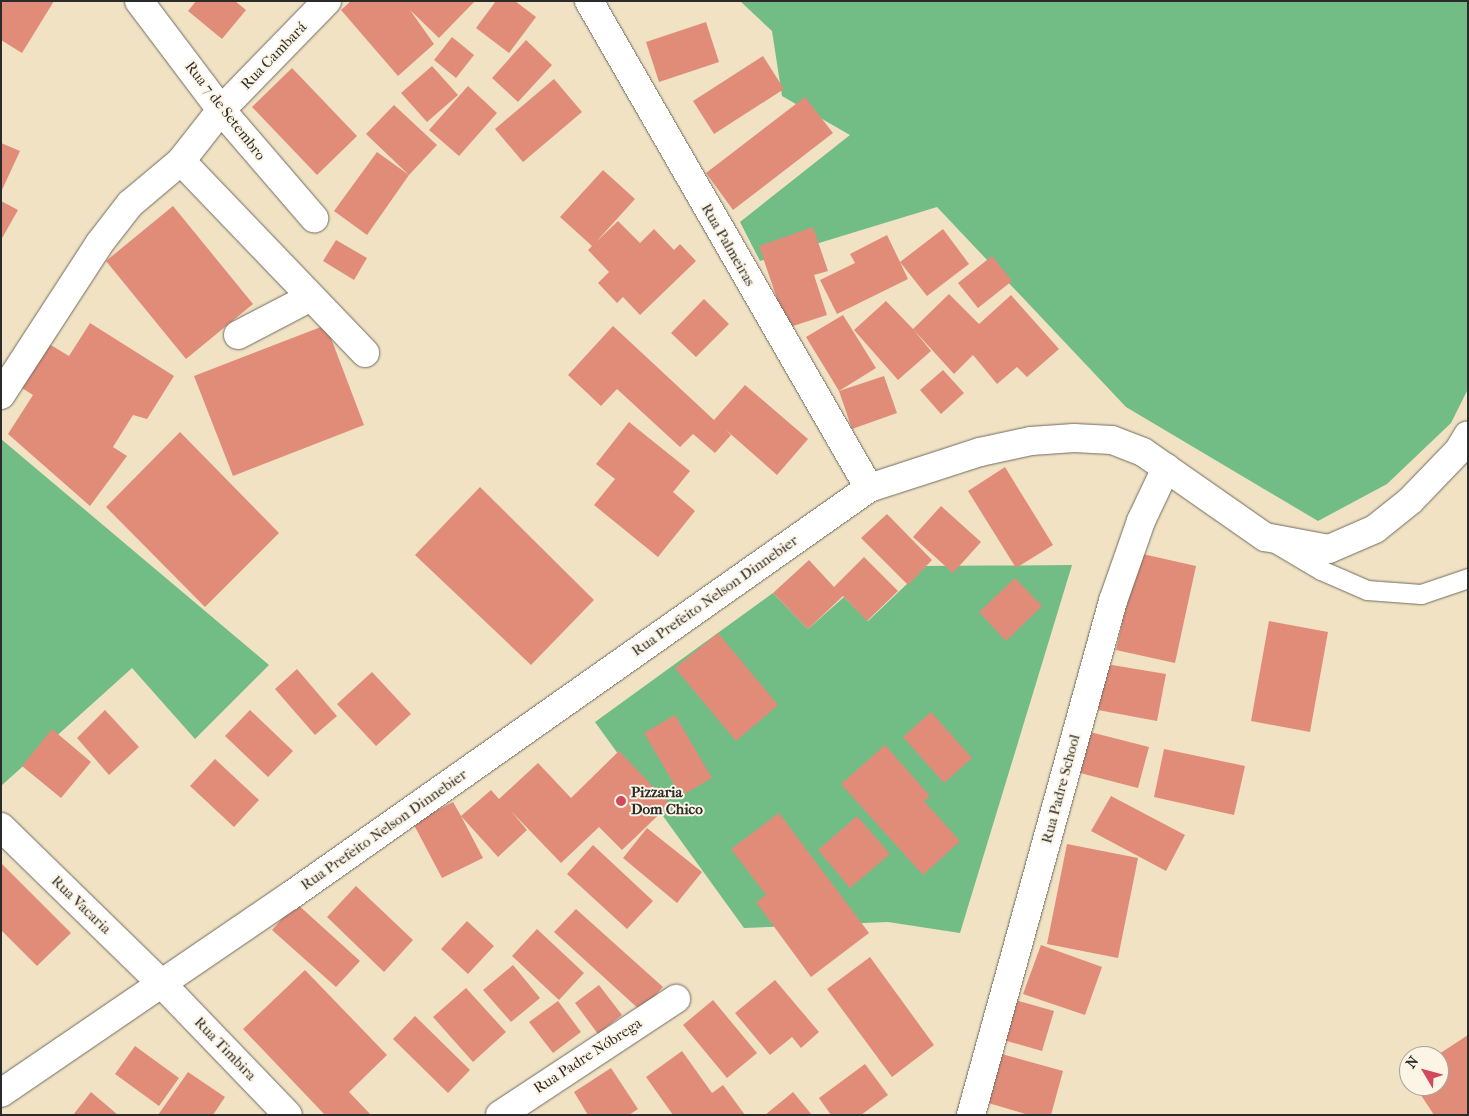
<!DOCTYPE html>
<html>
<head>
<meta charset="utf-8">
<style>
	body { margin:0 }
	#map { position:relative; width:1469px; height:1116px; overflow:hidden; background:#f0e2c3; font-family:"IM FELL French Canon",serif }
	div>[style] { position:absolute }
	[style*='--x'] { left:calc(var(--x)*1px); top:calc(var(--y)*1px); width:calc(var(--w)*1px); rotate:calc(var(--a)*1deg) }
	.forest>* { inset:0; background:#71bd85 }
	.building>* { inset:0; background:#e18c79 }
	.roads { filter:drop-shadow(0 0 1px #706b60) drop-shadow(0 0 1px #706b60) }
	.service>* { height:19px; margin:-9.5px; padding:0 9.5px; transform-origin:9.5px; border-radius:9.5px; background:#fff }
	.minor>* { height:28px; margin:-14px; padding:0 14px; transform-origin:14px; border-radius:14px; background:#fff }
	.tertiary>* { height:28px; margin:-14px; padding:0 14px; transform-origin:14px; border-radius:14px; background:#fff }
	.dots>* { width:14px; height:14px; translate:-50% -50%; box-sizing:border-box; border:2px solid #fcf5e5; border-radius:50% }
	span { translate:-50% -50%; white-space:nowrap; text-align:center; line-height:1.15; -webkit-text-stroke:4px #fcf5e5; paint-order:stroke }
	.street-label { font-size:15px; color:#2b2b2b }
	.poi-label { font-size:15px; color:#2b2b2b; font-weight:700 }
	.left { translate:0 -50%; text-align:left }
	.frame { position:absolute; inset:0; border:2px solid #2b2b2b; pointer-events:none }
	.north { position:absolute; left:1399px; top:1046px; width:50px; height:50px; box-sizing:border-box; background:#fcf5e5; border:1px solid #a8a49b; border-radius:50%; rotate:307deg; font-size:14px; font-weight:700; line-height:20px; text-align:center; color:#2b2b2b }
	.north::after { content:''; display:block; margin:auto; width:18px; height:22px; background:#d1495b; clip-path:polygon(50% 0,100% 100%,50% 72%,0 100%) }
</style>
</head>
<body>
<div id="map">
	<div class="forest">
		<div style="clip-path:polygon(740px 1px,1468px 1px,1468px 389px,1451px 423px,1387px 484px,1318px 521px,1126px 407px,937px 207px,760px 261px,740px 222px,850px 135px,782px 96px,772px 31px)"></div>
		<div style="clip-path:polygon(1px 439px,269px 665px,195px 739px,132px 668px,1px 786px)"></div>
		<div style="clip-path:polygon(1072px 565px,960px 933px,888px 922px,744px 928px,595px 722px,773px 593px,808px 629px,844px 597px,868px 621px,926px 566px)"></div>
	</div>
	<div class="building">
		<div style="clip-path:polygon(1px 1px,54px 1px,22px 53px,1px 40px)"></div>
		<div style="clip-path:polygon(196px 1px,235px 1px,246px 10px,222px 39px,188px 11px)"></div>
		<div style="clip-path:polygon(351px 1px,475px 1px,439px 38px,410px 10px,434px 44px,398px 76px,341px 10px)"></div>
		<div style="clip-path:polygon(496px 1px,515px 1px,536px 17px,509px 53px,476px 28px)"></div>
		<div style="clip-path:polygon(706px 22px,719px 62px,659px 82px,646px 42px)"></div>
		<div style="clip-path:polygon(452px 37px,474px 55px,456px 78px,434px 60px)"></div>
		<div style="clip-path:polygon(526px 40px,552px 65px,518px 102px,492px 78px)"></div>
		<div style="clip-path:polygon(763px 56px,784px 89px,714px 134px,693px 101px)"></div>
		<div style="clip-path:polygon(432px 66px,458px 95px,427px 122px,401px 93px)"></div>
		<div style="clip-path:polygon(292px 68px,357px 136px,317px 175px,252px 107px)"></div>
		<div style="clip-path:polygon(554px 79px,582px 112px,523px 162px,495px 129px)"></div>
		<div style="clip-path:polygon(468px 86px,497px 113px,459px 156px,429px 130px)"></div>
		<div style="clip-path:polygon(805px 97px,833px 133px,733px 210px,706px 173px)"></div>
		<div style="clip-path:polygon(394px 105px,437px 145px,409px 175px,367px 235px,334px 211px,377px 152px,409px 175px,366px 134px)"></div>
		<div style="clip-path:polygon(1px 143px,20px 151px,1px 192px)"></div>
		<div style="clip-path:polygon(603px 170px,635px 199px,596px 242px,618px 221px,640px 243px,654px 229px,674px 250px,680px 244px,696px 261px,640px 315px,623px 297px,617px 303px,598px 283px,609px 272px,588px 250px,592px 246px,560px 217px)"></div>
		<div style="clip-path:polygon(1px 201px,18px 210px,1px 240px)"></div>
		<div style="clip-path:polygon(173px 206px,253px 304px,186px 359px,106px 261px)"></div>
		<div style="clip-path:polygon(813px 227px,828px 271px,814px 275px,827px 315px,787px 328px,759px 246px)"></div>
		<div style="clip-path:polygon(943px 229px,969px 264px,927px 296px,900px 262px,908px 279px,837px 314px,820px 280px,855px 263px,850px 254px,887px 235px,900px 262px)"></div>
		<div style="clip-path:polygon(336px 240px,367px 258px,354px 280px,323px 261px)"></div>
		<div style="clip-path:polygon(992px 256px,1012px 281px,978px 308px,958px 283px)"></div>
		<div style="clip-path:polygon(949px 294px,979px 324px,1011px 295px,1059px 349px,1027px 377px,1017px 367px,997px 384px,973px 355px,954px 374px,913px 329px,931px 351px,898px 380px,854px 330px,886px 301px,913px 329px)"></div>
		<div style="clip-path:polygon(704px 299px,729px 324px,696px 357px,671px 333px)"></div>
		<div style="clip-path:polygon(843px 315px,876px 368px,839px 391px,884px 376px,897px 413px,852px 429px,839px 391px,806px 337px)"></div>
		<div style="clip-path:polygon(90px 323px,174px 376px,147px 419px,133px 415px,113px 447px,127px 456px,90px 506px,8px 434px,33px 395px,22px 388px,49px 344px,69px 356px)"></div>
		<div style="clip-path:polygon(326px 325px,364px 425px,233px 476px,194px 376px)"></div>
		<div style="clip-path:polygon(613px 326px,714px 420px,745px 385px,808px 439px,777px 475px,726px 430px,731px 435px,715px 453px,693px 434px,680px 447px,617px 389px,601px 406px,568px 375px)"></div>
		<div style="clip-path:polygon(943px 370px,964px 393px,941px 414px,920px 390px)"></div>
		<div style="clip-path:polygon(629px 422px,690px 471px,673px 492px,695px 511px,658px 557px,594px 505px,615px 479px,596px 464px)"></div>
		<div style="clip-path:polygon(180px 432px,279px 533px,205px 607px,106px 507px)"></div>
		<div style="clip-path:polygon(1005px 467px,1053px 545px,1016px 568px,968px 491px)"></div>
		<div style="clip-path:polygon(480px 487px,594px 600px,531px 665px,415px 555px)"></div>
		<div style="clip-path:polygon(941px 506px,981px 542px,953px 573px,913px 537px)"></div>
		<div style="clip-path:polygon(887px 514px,932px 560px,908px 585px,861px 538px)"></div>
		<div style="clip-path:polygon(1138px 553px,1196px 566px,1175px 663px,1116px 650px)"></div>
		<div style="clip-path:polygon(864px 557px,898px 591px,867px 621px,843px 596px,808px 629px,773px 593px,809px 560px,834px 587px)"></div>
		<div style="clip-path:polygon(1015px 578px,1042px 606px,1006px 641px,979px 612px)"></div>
		<div style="clip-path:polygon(1269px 621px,1328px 632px,1310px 732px,1251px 721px)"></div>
		<div style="clip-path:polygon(718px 633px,778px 705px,736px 741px,675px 668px)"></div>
		<div style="clip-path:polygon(1106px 664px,1166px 674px,1157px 721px,1098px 710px)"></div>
		<div style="clip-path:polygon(297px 669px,337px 716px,315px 735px,275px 689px)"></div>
		<div style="clip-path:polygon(372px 672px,411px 714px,376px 746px,337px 704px)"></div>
		<div style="clip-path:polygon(105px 710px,139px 747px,109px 775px,77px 738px)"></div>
		<div style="clip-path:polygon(250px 710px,293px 751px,268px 777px,225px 736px)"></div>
		<div style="clip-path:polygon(931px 712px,972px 758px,944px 783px,903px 737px)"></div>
		<div style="clip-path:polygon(675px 715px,712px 778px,681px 796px,644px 733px)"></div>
		<div style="clip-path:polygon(52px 729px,91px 762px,61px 798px,22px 766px)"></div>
		<div style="clip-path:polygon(1090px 732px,1149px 747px,1138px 788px,1080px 773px)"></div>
		<div style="clip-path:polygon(885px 745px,930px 796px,924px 801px,960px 841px,923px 875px,841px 784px)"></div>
		<div style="clip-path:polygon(1164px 749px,1245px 766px,1234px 815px,1154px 797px)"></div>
		<div style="clip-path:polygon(619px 751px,670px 804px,622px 850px,599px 827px,561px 863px,511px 811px,527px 830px,498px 857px,461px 816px,483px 858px,442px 878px,413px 823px,453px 802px,461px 816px,491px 790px,499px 799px,538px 763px,571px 798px)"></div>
		<div style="clip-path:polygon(215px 759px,259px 800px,234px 827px,190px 786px)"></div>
		<div style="clip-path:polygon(1111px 796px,1185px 835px,1166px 871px,1091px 831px)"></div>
		<div style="clip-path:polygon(779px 813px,869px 933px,811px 977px,756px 902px,766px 895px,731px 849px)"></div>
		<div style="clip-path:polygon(857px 816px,890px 854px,850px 888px,818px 850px)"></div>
		<div style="clip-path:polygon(647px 828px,702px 872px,677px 903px,623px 858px)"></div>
		<div style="clip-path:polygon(1067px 844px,1138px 858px,1118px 958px,1047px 944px)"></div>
		<div style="clip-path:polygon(593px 845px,653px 901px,627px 929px,567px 874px)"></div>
		<div style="clip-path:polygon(1px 863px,71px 933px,37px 966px,1px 930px)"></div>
		<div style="clip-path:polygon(356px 886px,413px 940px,384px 972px,327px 917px)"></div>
		<div style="clip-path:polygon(296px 903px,360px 961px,336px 987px,272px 930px)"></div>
		<div style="clip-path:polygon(576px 909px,663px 987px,641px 1011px,554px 932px)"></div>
		<div style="clip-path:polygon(467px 921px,494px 946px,468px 974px,441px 949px)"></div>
		<div style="clip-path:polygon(537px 929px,584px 973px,559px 1000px,512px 956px)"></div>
		<div style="clip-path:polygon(1041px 945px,1102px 967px,1085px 1015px,1023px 994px)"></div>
		<div style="clip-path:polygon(870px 957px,934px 1045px,892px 1077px,827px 989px)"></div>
		<div style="clip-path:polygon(513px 965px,540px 998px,511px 1022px,483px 990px)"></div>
		<div style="clip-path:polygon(305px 970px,387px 1055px,349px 1092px,371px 1115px,325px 1115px,243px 1029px)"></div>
		<div style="clip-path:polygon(775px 980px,819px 1032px,801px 1048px,792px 1037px,770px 1055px,735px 1013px)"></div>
		<div style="clip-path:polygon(599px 985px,622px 1015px,598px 1034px,575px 1003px)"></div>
		<div style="clip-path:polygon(466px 988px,506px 1032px,473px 1062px,433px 1017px)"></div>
		<div style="clip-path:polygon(1012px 999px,1054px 1011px,1042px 1051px,1000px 1039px)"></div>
		<div style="clip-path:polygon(713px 1000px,757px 1053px,727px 1078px,683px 1025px)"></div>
		<div style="clip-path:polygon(558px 1001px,581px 1032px,553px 1053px,529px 1022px)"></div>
		<div style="clip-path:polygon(415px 1016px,470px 1070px,448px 1093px,393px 1039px)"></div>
		<div style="clip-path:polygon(1468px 1035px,1468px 1115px,1434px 1115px,1415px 1086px,1439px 1086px,1439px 1056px,1436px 1056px)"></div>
		<div style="clip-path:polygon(135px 1046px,179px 1078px,159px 1106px,115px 1074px)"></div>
		<div style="clip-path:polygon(682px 1051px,712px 1093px,723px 1085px,745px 1115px,673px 1115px,646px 1077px)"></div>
		<div style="clip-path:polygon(998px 1053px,1063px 1071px,1051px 1115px,1029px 1115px,985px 1102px)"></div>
		<div style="clip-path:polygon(865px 1064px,888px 1095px,861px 1115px,831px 1115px,819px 1098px)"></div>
		<div style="clip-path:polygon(611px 1068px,638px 1109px,629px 1115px,588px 1115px,574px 1092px)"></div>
		<div style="clip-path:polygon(188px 1072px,225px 1097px,213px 1115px,158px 1115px)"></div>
		<div style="clip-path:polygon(91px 1092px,118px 1115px,73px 1115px)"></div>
		<div style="clip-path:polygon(793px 1092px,812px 1115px,765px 1115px)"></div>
	</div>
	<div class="roads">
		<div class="service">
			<div style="--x:1277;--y:544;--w:51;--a:30.6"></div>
			<div style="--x:1321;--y:570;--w:50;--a:23.5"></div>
			<div style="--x:1367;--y:590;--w:54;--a:4.2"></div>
			<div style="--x:1421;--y:594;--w:50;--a:-18.8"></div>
		</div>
		<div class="minor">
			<div style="--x:139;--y:1;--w:136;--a:53"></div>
			<div style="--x:221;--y:110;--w:143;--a:49.3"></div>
			<div style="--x:589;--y:1;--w:562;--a:60.1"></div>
			<div style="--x:181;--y:161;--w:266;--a:46.2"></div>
			<div style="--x:238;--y:335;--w:82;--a:-27.5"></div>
			<div style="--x:1;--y:395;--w:180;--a:-57"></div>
			<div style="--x:99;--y:244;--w:51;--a:-52.2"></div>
			<div style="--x:130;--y:204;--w:67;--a:-40.1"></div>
			<div style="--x:181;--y:161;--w:65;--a:-51.9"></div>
			<div style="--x:221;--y:110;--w:152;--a:-45.8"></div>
			<div style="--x:1;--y:827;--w:223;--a:44.3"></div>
			<div style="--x:161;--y:983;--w:183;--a:46.1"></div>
			<div style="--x:500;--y:1115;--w:211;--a:-33.4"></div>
			<div style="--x:971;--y:1115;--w:533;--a:-74.56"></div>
			<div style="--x:1113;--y:601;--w:85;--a:-70.7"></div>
			<div style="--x:1141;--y:521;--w:59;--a:-64.7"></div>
		</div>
		<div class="tertiary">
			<div style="--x:1;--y:1093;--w:350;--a:-34.3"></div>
			<div style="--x:290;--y:896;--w:708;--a:-35.17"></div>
			<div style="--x:869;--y:488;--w:117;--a:-18"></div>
			<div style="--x:980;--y:452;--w:52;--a:-12.2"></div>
			<div style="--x:1031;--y:441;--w:43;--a:-4"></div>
			<div style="--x:1074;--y:438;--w:38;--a:3"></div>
			<div style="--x:1112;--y:440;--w:33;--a:21"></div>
			<div style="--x:1143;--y:452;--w:149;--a:34.9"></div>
			<div style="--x:1265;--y:537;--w:65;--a:10.6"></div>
			<div style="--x:1329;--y:549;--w:50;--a:-23.5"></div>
			<div style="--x:1375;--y:529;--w:45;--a:-38.7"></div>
			<div style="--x:1410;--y:501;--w:71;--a:-46.1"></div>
			<div style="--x:1459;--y:450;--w:17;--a:-59"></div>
		</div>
	</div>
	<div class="dots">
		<div style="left:621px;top:801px;background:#d1495b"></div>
	</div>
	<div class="street-label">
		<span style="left:274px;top:56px;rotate:-46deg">Rua Cambará</span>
		<span style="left:225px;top:111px;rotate:52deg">Rua 7 de Setembro</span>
		<span style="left:728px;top:245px;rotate:60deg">Rua Palmeiras</span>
		<span style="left:715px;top:596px;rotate:-35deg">Rua Prefeito Nelson Dinnebier</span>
		<span style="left:1061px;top:789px;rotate:-75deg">Rua Padre School</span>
		<span style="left:384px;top:830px;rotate:-35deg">Rua Prefeito Nelson Dinnebier</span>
		<span style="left:81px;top:905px;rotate:44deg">Rua Vacaria</span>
		<span style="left:225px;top:1049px;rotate:46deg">Rua Timbira</span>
		<span style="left:588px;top:1056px;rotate:-33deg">Rua Padre Nóbrega</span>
	</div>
	<div class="poi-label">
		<span class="left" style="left:631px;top:801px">Pizzaria<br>Dom Chico</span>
	</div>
	<div class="frame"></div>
	<div class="north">N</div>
</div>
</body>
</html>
